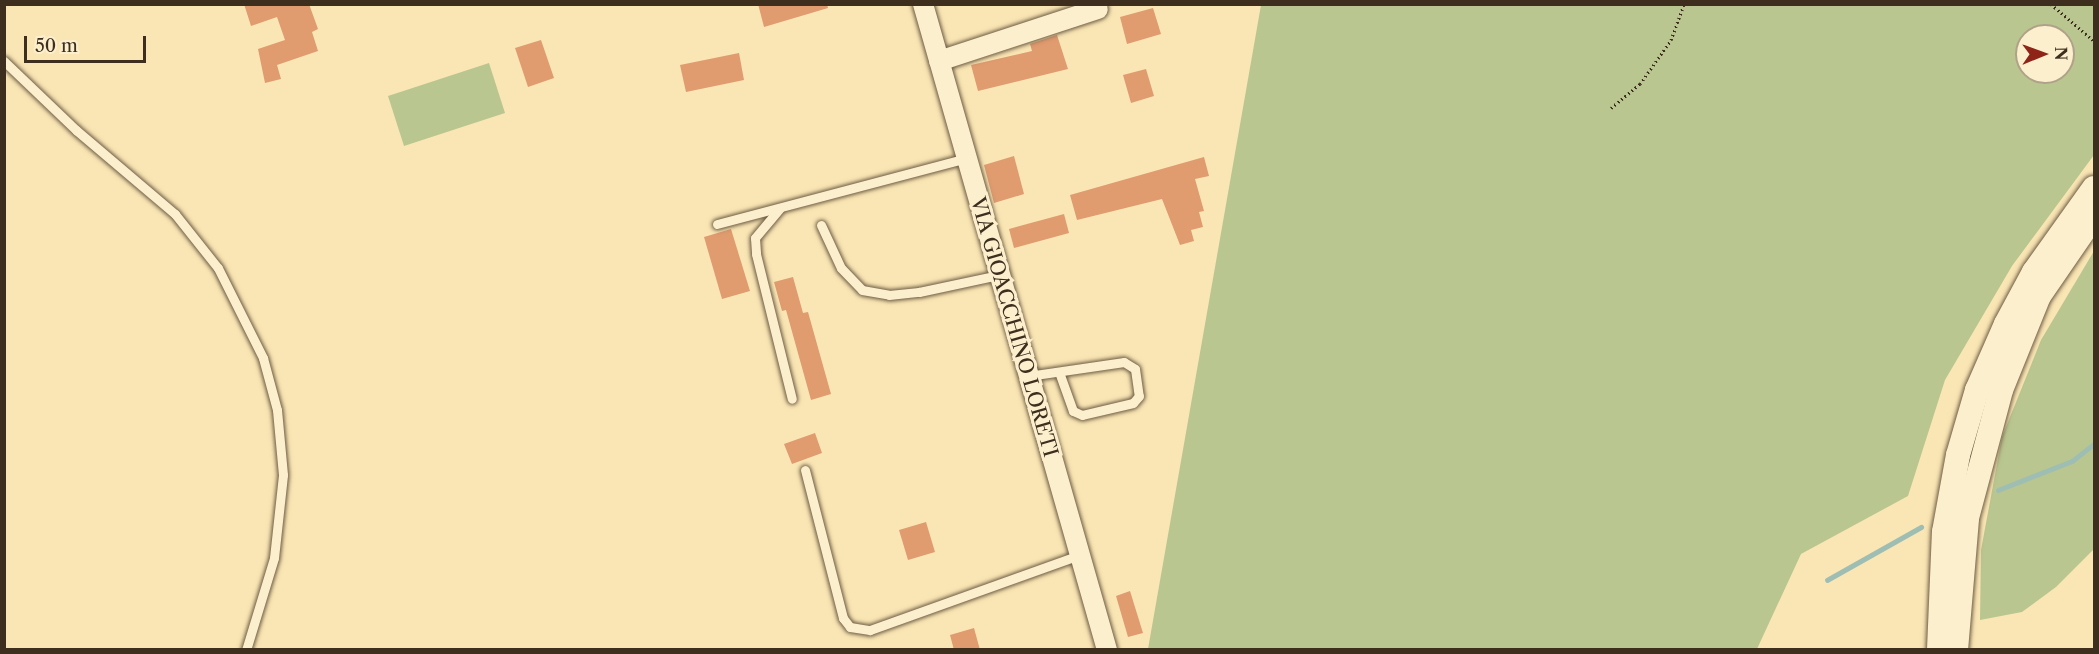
<!DOCTYPE html>
<html>
<head>
<meta charset="utf-8">
<style>
	body { margin:0 }
	#map { position:relative; width:2099px; height:654px; overflow:hidden; background:#fae6b4; font-family:"Libre Caslon Text",serif }
	div>[style] { position:absolute }
	[style*='--x'] { left:calc(var(--x)*1px); top:calc(var(--y)*1px); width:calc(var(--w)*1px); rotate:calc(var(--a)*1deg) }
	.green>* { inset:0; background:#bac690 }
	.stream>* { height:4.5px; margin:-2.25px; padding:0 2.25px; transform-origin:2.25px; border-radius:2.25px; background:#9fbeb3 }
	.building>* { inset:0; background:#e09b6f }
	.path>* { height:3px; margin-top:-1.5px; transform-origin:0; background:repeating-linear-gradient(90deg,#3e2e1e 0 1.5px,transparent 0 4.5px) }
	.roads { filter:drop-shadow(0 0 2px #6d5c44) drop-shadow(0 0 2px #6d5c44) }
	.service>* { height:9px; margin:-4.5px; padding:0 4.5px; transform-origin:4.5px; border-radius:4.5px; background:#fcefce }
	.minor>* { height:20px; margin:-10px; padding:0 10px; transform-origin:10px; border-radius:10px; background:#fcefce }
	.tertiary>* { height:24px; margin:-12px; padding:0 12px; transform-origin:12px; border-radius:12px; background:#fcefce }
	span { translate:-50% -50%; white-space:nowrap; text-align:center; line-height:1.15; -webkit-text-stroke:6px #fcefce; paint-order:stroke }
	.street-label { font-size:20px; color:#3e2e1e }
	.frame { position:absolute; inset:0; border:6px solid #3e2e1e; pointer-events:none }
	.north { position:absolute; left:2015px; top:24px; width:60px; height:60px; box-sizing:border-box; background:#fcefce; border:2px solid #b0a288; border-radius:50%; rotate:89deg; font-size:16px; font-weight:700; line-height:24px; text-align:center; color:#3e2e1e }
	.north::after { content:''; display:block; margin:auto; width:21px; height:27px; background:#8f2418; clip-path:polygon(50% 0,100% 100%,50% 72%,0 100%) }
	.scale { position:absolute; left:24px; top:36px; width:122px; height:27px; box-sizing:border-box; border:3px solid #3e2e1e; border-top:0; padding-left:8px; font-size:18px; line-height:21px; white-space:nowrap; color:#3e2e1e; -webkit-text-stroke:4px #fcefce; paint-order:stroke }
</style>
</head>
<body>
<div id="map">
	<div class="green">
		<div style="clip-path:polygon(evenodd,1261px 5px,2094px 5px,2094px 155px,2012px 266px,1945px 380px,1908px 496px,1801px 554px,1757px 649px,1148px 649px,1261px 5px,2027px 36px,2063px 36px,2063px 72px,2027px 72px,2027px 36px)"></div>
		<div style="clip-path:polygon(489px 63px,505px 113px,404px 146px,388px 96px)"></div>
		<div style="clip-path:polygon(2094px 251px,2094px 549px,2056px 587px,2022px 612px,1980px 620px,1981px 550px,2002px 437px,2041px 340px)"></div>
	</div>
	<div class="stream">
		<div style="--x:1998;--y:490;--w:79;--a:-21.4"></div>
		<div style="--x:2072;--y:461;--w:28;--a:-38"></div>
		<div style="--x:1827;--y:580;--w:108;--a:-29.4"></div>
	</div>
	<div class="building">
		<div style="clip-path:polygon(244px 4px,309px 4px,318px 29px,312px 32px,318px 51px,277px 65px,281px 79px,265px 83px,258px 49px,285px 40px,277px 17px,251px 26px)"></div>
		<div style="clip-path:polygon(758px 4px,827px 4px,828px 8px,764px 27px)"></div>
		<div style="clip-path:polygon(1153px 8px,1161px 34px,1127px 44px,1120px 17px)"></div>
		<div style="clip-path:polygon(1057px 35px,1068px 69px,978px 91px,971px 65px,1032px 51px,1030px 44px)"></div>
		<div style="clip-path:polygon(541px 40px,554px 78px,528px 87px,515px 48px)"></div>
		<div style="clip-path:polygon(739px 53px,744px 80px,686px 92px,680px 65px)"></div>
		<div style="clip-path:polygon(1146px 69px,1154px 96px,1131px 103px,1123px 75px)"></div>
		<div style="clip-path:polygon(1014px 156px,1024px 194px,994px 203px,984px 165px)"></div>
		<div style="clip-path:polygon(1204px 157px,1209px 176px,1195px 179px,1204px 211px,1199px 212px,1203px 227px,1191px 230px,1194px 241px,1180px 245px,1162px 199px,1077px 220px,1070px 195px)"></div>
		<div style="clip-path:polygon(1064px 214px,1069px 233px,1014px 248px,1009px 229px)"></div>
		<div style="clip-path:polygon(731px 229px,750px 291px,722px 299px,704px 237px)"></div>
		<div style="clip-path:polygon(793px 277px,803px 313px,808px 312px,831px 394px,811px 400px,786px 310px,782px 311px,774px 282px)"></div>
		<div style="clip-path:polygon(815px 433px,822px 453px,792px 464px,784px 444px)"></div>
		<div style="clip-path:polygon(926px 522px,935px 552px,908px 560px,899px 530px)"></div>
		<div style="clip-path:polygon(1130px 591px,1143px 633px,1128px 637px,1116px 596px)"></div>
		<div style="clip-path:polygon(974px 628px,980px 650px,954px 650px,950px 635px)"></div>
	</div>
	<div class="path">
		<div style="--x:2051;--y:4;--w:57;--a:40.7"></div>
		<div style="--x:1611;--y:108;--w:38;--a:-40"></div>
		<div style="--x:1640;--y:84;--w:54;--a:-54.8"></div>
		<div style="--x:1671;--y:40;--w:38;--a:-70"></div>
	</div>
	<div class="roads">
		<div class="service">
			<div style="--x:4;--y:61;--w:100;--a:43.8"></div>
			<div style="--x:76;--y:130;--w:130;--a:40.3"></div>
			<div style="--x:175;--y:214;--w:69;--a:51.5"></div>
			<div style="--x:218;--y:268;--w:101;--a:63.4"></div>
			<div style="--x:263;--y:358;--w:54;--a:74.9"></div>
			<div style="--x:277;--y:410;--w:65;--a:84.7"></div>
			<div style="--x:283;--y:475;--w:83;--a:96.2"></div>
			<div style="--x:274;--y:558;--w:96;--a:106.9"></div>
			<div style="--x:780;--y:208;--w:39;--a:130"></div>
			<div style="--x:755;--y:238;--w:16;--a:86"></div>
			<div style="--x:756;--y:254;--w:149;--a:76.1"></div>
			<div style="--x:717;--y:224;--w:258;--a:-14.8"></div>
			<div style="--x:821;--y:225;--w:47;--a:65.1"></div>
			<div style="--x:841;--y:268;--w:30;--a:46"></div>
			<div style="--x:862;--y:290;--w:27;--a:10"></div>
			<div style="--x:889;--y:295;--w:30;--a:-6"></div>
			<div style="--x:919;--y:292;--w:82;--a:-12"></div>
			<div style="--x:1028;--y:376;--w:97;--a:-8.3"></div>
			<div style="--x:1124;--y:362;--w:13;--a:32"></div>
			<div style="--x:1135;--y:369;--w:27;--a:82"></div>
			<div style="--x:1139;--y:396;--w:9;--a:131"></div>
			<div style="--x:1133;--y:403;--w:52;--a:166.8"></div>
			<div style="--x:1082;--y:415;--w:10;--a:-156"></div>
			<div style="--x:1073;--y:411;--w:41;--a:-109.7"></div>
			<div style="--x:805;--y:470;--w:153;--a:75.6"></div>
			<div style="--x:843;--y:618;--w:11;--a:52"></div>
			<div style="--x:850;--y:627;--w:20;--a:9"></div>
			<div style="--x:870;--y:630;--w:223;--a:-19.7"></div>
		</div>
		<div class="minor">
			<div style="--x:923;--y:4;--w:672;--a:74.1"></div>
			<div style="--x:939;--y:61;--w:167;--a:-18.1"></div>
		</div>
		<div class="tertiary">
			<div style="--x:1939;--y:650;--w:118;--a:-87.6"></div>
			<div style="--x:1944;--y:532;--w:78;--a:-79.7"></div>
			<div style="--x:1958;--y:455;--w:68;--a:-73.7"></div>
			<div style="--x:1977;--y:390;--w:72;--a:-66.3"></div>
			<div style="--x:2006;--y:324;--w:59;--a:-61.7"></div>
			<div style="--x:2034;--y:272;--w:103;--a:-54.5"></div>
			<div style="--x:1956;--y:650;--w:132;--a:-85.2"></div>
			<div style="--x:1967;--y:518;--w:132;--a:-75.1"></div>
			<div style="--x:2001;--y:390;--w:101;--a:-68"></div>
			<div style="--x:2039;--y:296;--w:97;--a:-55.5"></div>
		</div>
	</div>
	<div class="street-label">
		<span style="left:1014px;top:327px;rotate:74deg">VIA GIOACCHINO LORETI</span>
	</div>
	<div class="frame"></div>
	<div class="north">N</div>
	<div class="scale">50 m</div>
</div>
</body>
</html>
